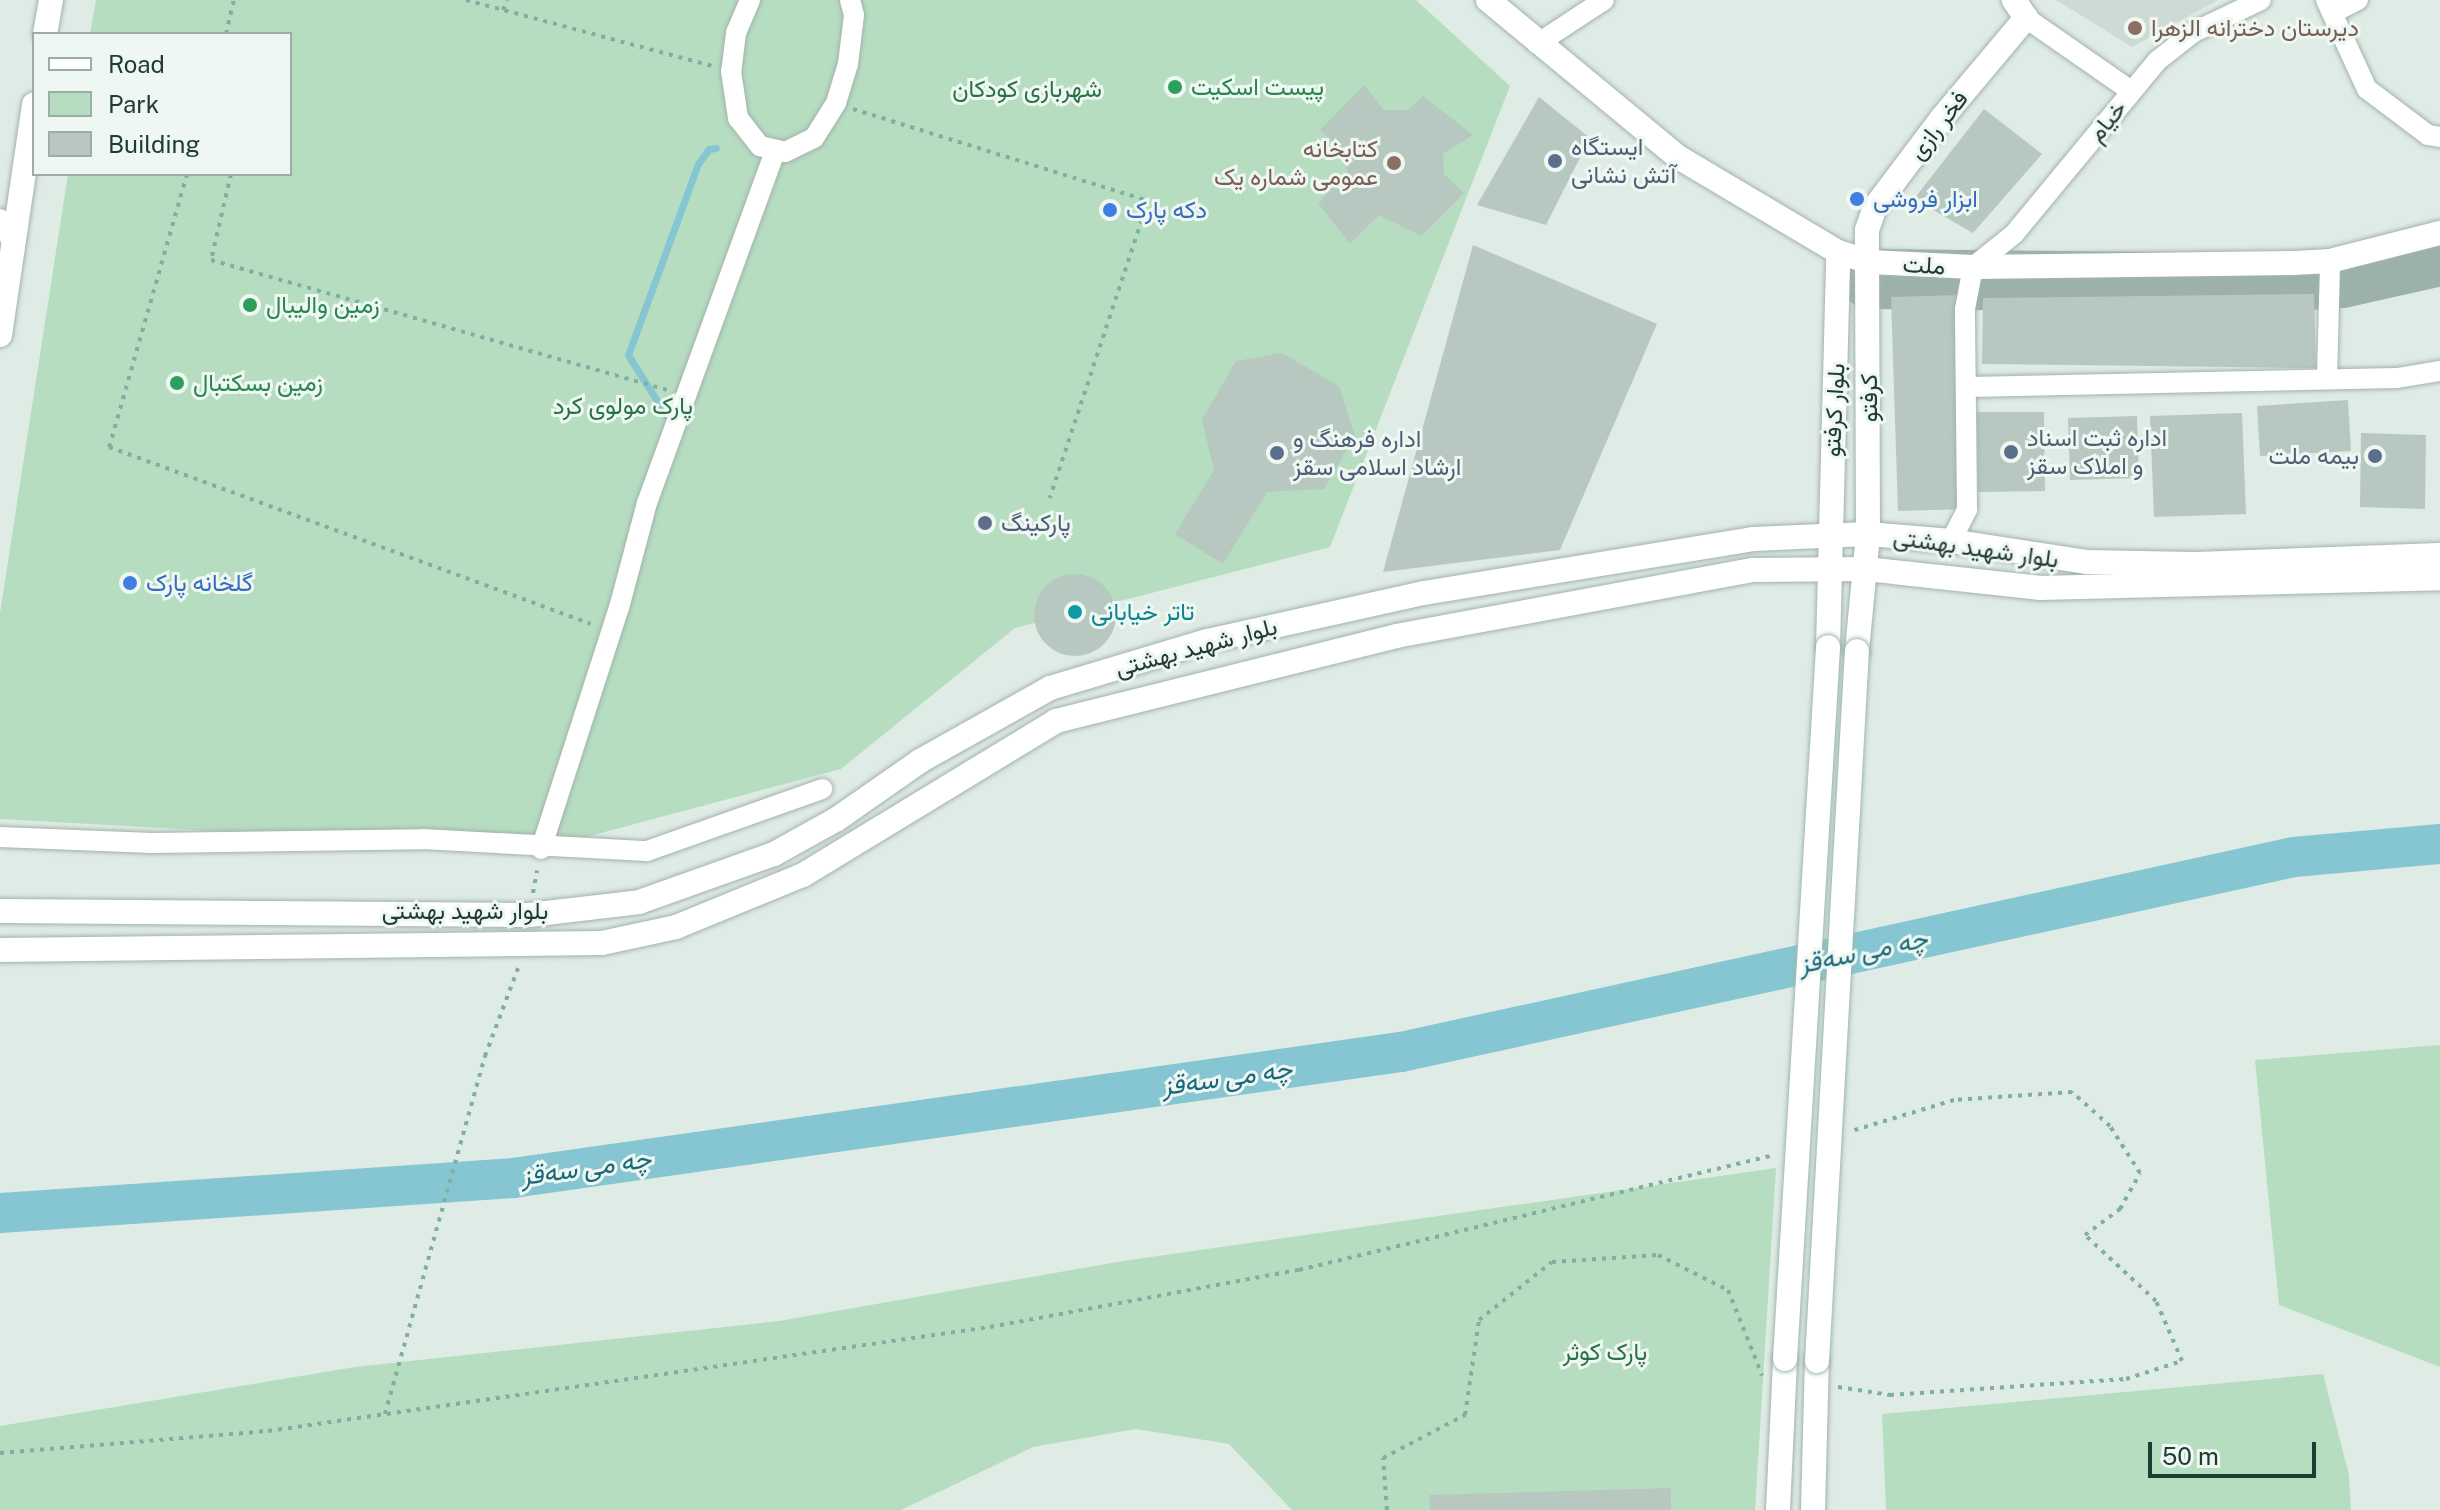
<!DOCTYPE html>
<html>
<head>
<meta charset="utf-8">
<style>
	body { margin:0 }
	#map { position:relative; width:2440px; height:1510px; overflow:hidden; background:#dfebe5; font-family:"Public Sans",Vazirmatn,sans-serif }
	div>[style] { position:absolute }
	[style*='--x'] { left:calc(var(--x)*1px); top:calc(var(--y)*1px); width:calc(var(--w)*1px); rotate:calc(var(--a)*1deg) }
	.built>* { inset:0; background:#cddbd4 }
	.green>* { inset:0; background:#b7ddc1 }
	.stream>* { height:7px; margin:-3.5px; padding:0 3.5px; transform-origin:3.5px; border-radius:3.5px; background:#85c6d2 }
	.river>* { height:40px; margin:-20px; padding:0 20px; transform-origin:20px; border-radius:20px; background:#85c6d2 }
	.taxiway>* { height:60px; margin:-30px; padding:0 30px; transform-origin:30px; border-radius:30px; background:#9cb1aa }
	.building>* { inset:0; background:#b7c8c1 }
	.round { border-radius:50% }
	.path>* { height:4px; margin-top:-2px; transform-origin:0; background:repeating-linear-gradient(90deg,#7fafa0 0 4px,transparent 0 10px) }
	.roads { filter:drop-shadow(0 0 2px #a2b3ac) drop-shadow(0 0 2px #a2b3ac) }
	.street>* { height:20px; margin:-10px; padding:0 10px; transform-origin:10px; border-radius:10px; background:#fff }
	.secondary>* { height:24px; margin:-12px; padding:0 12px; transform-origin:12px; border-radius:12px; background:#fff }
	.bridges { filter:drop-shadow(0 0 2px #9eb7ae) drop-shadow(0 0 2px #9eb7ae) }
	.secondary-bridge>* { height:24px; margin:-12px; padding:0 12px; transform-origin:12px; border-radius:12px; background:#fff }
	.dots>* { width:22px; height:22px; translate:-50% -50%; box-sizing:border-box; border:4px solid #eff7f3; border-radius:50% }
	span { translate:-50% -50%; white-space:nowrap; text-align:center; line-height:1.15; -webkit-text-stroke:6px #eff7f3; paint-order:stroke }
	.education-label { font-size:24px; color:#785e54 }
	.left { translate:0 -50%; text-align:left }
	.right { translate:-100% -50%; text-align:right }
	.leisure-label { font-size:24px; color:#27864d }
	.park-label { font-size:24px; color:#297245 }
	.street-label { font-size:24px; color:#203b34 }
	.service-label { font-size:24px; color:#4e5e75 }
	.shop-label { font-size:24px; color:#366cbe }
	.culture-label { font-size:24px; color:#0d838f }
	.water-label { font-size:26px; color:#196878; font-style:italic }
	.legend { position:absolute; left:32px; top:32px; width:260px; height:144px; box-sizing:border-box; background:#eff7f3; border:2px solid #9caca7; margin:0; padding:10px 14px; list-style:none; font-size:24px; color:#203b34 }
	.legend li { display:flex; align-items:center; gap:16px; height:40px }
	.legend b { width:40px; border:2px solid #9caca7 }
	.scale { position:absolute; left:2148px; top:1442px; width:168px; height:36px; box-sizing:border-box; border:4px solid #203b34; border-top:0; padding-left:10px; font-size:24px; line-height:28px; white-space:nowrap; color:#203b34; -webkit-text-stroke:6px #eff7f3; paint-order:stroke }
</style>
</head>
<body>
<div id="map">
	<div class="built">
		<div style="clip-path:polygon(2056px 0,2218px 0,2132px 47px)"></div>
	</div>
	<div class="green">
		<div style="clip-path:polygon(96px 0,1416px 0,1510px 86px,1330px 547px,1015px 628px,841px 769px,541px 849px,0 819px,0 613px,68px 174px,290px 174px,290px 34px,90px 34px)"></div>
		<div style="clip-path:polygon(2440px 1045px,2440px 1367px,2279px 1305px,2255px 1060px)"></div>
		<div style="clip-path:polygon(1776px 1168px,1755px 1510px,1292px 1510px,1229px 1444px,1136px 1429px,1033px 1447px,901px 1510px,0 1510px,0 1426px,355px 1367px,779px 1321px,1123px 1261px)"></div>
		<div style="clip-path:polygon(2323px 1374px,2349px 1475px,2351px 1510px,1886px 1510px,1882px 1414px)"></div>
	</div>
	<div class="stream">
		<div style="--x:671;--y:423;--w:80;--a:-122.3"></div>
		<div style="--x:628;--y:355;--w:203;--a:-69.9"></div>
		<div style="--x:698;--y:164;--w:19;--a:-54"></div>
		<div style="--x:709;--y:149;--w:7;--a:-8"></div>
	</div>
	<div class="river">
		<div style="--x:0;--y:1213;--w:514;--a:-3.9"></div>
		<div style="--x:513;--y:1178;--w:897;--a:-8.08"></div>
		<div style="--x:1401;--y:1052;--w:914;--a:-12.32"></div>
		<div style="--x:2294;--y:857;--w:147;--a:-5.1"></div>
	</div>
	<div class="taxiway">
		<div style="--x:1870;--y:279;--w:390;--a:0.6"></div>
		<div style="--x:2260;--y:283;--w:82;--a:-3.5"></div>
		<div style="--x:2342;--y:278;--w:100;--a:-12.7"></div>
	</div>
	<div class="building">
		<div style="clip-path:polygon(1364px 85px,1384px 110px,1408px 110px,1423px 96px,1473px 135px,1443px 154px,1444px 174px,1464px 193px,1421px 236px,1379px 215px,1350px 244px,1318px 203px,1347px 173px,1344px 152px,1320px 130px)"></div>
		<div style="clip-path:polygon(1539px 97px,1590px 138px,1546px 225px,1477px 205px)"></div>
		<div style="clip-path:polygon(1984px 109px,2042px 154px,1973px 233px,1914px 199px)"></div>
		<div style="clip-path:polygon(1473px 245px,1657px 324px,1560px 550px,1383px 572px)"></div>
		<div style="clip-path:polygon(2314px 294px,2316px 368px,1982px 364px,1983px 298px)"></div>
		<div style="clip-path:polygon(1960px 295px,1967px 509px,1898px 511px,1891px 297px)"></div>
		<div style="clip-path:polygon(1282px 353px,1339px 386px,1355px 436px,1324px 489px,1267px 492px,1223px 564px,1175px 534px,1214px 470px,1202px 420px,1236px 361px)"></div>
		<div style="clip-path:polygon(2348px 400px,2351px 451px,2260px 456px,2257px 406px)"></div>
		<div style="clip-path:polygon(1977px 412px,2044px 412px,2045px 491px,1978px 492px)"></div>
		<div style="clip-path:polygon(2242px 413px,2246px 514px,2154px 517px,2150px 416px)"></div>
		<div style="clip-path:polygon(2137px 416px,2139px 478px,2070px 480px,2068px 418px)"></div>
		<div style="clip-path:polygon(2361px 433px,2426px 435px,2425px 509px,2360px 507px)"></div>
		<div class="round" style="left:1034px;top:574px;width:82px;height:82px"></div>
		<div style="clip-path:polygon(1671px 1488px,1671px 1510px,1430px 1510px,1429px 1495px)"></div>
	</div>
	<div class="path">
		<div style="--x:466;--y:0;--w:256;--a:15"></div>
		<div style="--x:503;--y:10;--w:11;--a:-68"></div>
		<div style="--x:226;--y:34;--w:35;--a:-77"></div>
		<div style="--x:853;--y:109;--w:309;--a:17.3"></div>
		<div style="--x:1148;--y:201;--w:313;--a:108.3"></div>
		<div style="--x:187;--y:174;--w:284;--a:105.9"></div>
		<div style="--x:109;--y:447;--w:513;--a:20.16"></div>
		<div style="--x:231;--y:174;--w:88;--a:103.1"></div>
		<div style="--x:211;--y:260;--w:474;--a:15.9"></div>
		<div style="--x:533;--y:893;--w:23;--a:-80"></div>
		<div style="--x:1838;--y:1387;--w:53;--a:8.7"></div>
		<div style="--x:1890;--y:1395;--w:237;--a:-3.9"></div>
		<div style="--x:2126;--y:1379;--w:59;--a:-17.8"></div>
		<div style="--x:2182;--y:1361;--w:65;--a:-113.4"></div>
		<div style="--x:2156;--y:1301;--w:97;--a:-137.1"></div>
		<div style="--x:2085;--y:1235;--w:44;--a:-36.6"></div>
		<div style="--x:2120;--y:1209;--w:41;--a:-60.9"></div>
		<div style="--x:2140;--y:1173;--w:56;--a:-122.6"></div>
		<div style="--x:2110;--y:1126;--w:51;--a:-138.2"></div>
		<div style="--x:2072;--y:1092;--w:118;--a:176.1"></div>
		<div style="--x:1954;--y:1100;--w:108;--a:163.2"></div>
		<div style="--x:385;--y:1414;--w:372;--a:-74.4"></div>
		<div style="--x:485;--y:1056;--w:94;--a:-69.4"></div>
		<div style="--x:0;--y:1453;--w:269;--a:-4.7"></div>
		<div style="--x:268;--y:1431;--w:729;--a:-8.2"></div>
		<div style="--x:990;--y:1327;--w:314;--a:-10.5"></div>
		<div style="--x:1299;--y:1270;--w:489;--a:-13.6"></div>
		<div style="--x:1387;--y:1510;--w:52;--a:-94.4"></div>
		<div style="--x:1383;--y:1458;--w:93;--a:-27.7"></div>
		<div style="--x:1465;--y:1415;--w:96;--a:-81.6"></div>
		<div style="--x:1479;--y:1320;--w:93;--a:-38.5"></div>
		<div style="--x:1552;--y:1262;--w:106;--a:-3.8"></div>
		<div style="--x:1658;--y:1255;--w:78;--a:26.6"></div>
		<div style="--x:1728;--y:1290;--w:92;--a:68.2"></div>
	</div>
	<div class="roads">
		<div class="street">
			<div style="--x:750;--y:0;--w:36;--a:113"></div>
			<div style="--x:736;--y:33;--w:38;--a:97"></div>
			<div style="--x:731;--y:71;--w:48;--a:81.5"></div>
			<div style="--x:738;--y:118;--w:36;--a:52"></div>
			<div style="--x:760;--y:146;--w:26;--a:13"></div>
			<div style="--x:785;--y:152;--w:32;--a:-26"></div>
			<div style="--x:814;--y:138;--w:41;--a:-57.8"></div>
			<div style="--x:836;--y:103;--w:41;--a:-72.9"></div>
			<div style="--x:848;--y:64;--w:49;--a:-83"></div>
			<div style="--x:854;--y:15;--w:16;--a:-105"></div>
			<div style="--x:2326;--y:0;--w:98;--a:65.3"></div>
			<div style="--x:2367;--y:89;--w:76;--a:37"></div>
			<div style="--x:2428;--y:135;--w:12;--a:9"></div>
			<div style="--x:2334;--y:12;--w:27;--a:-27"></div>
			<div style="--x:2026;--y:18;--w:128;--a:34.8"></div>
			<div style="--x:1537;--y:44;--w:80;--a:-33.3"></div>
			<div style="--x:0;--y:219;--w:26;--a:62"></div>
			<div style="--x:2327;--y:379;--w:118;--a:-88.5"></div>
			<div style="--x:1969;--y:387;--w:428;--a:-1.2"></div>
			<div style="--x:2397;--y:378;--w:44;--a:-9.2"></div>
			<div style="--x:1951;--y:541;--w:36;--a:-63"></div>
			<div style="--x:1967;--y:509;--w:200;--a:-90.6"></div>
			<div style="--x:1965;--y:309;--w:43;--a:-79.2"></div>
			<div style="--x:1973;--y:267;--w:53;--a:-38.8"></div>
			<div style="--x:2014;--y:234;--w:224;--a:-50.4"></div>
			<div style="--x:2157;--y:61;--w:47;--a:-38.1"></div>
			<div style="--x:2194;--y:32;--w:74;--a:-25.5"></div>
			<div style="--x:0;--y:837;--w:152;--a:2.3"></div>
			<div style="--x:152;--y:843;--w:271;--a:-0.8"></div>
			<div style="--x:423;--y:839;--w:224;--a:3.1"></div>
			<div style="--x:647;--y:851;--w:186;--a:-19.5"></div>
			<div style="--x:541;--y:849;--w:253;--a:-72.1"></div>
			<div style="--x:619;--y:608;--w:109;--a:-75.1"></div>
			<div style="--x:647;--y:503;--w:375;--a:-70"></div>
		</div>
		<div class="secondary">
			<div style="--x:1488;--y:0;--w:246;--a:39.6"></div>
			<div style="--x:1678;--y:157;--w:186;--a:30.7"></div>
			<div style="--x:1838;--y:252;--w:34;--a:17"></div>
			<div style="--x:1870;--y:262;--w:103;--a:2.8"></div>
			<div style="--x:1973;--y:267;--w:320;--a:-0.7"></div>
			<div style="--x:2293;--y:263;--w:37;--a:-3"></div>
			<div style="--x:2330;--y:261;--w:114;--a:-14.3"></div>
			<div style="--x:45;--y:34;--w:35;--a:-80"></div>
			<div style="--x:0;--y:335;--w:233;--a:-81.6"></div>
			<div style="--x:1828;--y:647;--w:395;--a:-88.5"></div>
			<div style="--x:1857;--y:651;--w:118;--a:-84.6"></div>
			<div style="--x:1868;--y:534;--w:304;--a:-90.2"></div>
			<div style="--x:1867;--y:230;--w:24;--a:-71"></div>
			<div style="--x:1875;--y:207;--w:111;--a:-53"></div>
			<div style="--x:1942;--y:118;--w:131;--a:-50"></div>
			<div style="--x:2026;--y:18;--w:22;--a:-124"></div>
			<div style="--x:0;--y:911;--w:529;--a:0.43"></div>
			<div style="--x:529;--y:915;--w:111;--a:-6.7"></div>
			<div style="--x:639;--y:902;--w:143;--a:-19.6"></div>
			<div style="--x:774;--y:854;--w:72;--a:-29.1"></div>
			<div style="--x:837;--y:819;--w:101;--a:-34.9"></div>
			<div style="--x:920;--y:761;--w:149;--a:-29.3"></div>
			<div style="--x:1050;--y:688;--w:164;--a:-16.7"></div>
			<div style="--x:1207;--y:641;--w:222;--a:-12.5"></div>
			<div style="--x:1424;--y:593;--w:333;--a:-9.3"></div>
			<div style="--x:1753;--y:539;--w:115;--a:-2.5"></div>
			<div style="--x:1868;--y:534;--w:83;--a:4.8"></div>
			<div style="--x:1951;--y:541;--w:138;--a:8.8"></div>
			<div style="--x:2087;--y:562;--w:108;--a:1.1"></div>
			<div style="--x:2195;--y:564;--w:245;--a:-2.1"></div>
			<div style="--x:0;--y:950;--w:602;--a:-0.67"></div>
			<div style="--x:602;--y:943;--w:76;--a:-12.2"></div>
			<div style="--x:676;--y:927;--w:137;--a:-22.3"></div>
			<div style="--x:803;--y:875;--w:296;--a:-31.3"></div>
			<div style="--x:1056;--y:721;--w:350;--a:-14"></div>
			<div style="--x:1396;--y:636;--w:363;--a:-10.5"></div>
			<div style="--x:1753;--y:570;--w:113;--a:-0.5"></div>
			<div style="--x:1866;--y:569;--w:176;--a:6.2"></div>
			<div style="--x:2041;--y:588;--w:399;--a:-1.4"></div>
			<div style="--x:1778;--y:1510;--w:151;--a:-87.3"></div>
			<div style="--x:1813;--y:1510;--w:149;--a:-88.5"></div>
		</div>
	</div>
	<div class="bridges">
		<div class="secondary-bridge">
			<div style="--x:1785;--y:1359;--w:713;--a:-86.54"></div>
			<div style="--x:1817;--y:1361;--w:711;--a:-86.78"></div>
		</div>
	</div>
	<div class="dots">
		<div style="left:2135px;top:28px;background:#8d6e63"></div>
		<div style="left:1175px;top:87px;background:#2e9e5b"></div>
		<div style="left:1555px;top:161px;background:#5c6f8a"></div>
		<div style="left:1394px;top:163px;background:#8d6e63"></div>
		<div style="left:1857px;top:199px;background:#3f7fe0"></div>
		<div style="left:1110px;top:210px;background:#3f7fe0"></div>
		<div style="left:250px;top:305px;background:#2e9e5b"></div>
		<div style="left:177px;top:383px;background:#2e9e5b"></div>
		<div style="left:2011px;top:452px;background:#5c6f8a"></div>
		<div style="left:1277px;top:453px;background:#5c6f8a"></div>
		<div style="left:2375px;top:456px;background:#5c6f8a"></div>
		<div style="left:985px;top:523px;background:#5c6f8a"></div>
		<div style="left:130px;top:583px;background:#3f7fe0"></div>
		<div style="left:1075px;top:612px;background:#0f9aa8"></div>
	</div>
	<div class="education-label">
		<span class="left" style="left:2151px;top:28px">دیرستان دخترانه الزهرا</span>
		<span class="right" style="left:1378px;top:163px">کتابخانه<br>عمومی شماره یک</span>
	</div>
	<div class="leisure-label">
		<span class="left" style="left:1191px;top:87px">پیست اسکیت</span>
		<span class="left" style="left:266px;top:305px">زمین والیبال</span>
		<span class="left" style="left:193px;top:383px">زمین بسکتبال</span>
	</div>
	<div class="park-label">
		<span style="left:1027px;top:89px">شهربازی کودکان</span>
		<span style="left:623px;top:406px">پارک مولوی کرد</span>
		<span style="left:1605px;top:1352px">پارک کوثر</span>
	</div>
	<div class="street-label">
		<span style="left:2107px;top:121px;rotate:-51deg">خیام</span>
		<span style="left:1938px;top:125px;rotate:-52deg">فخر رازی</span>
		<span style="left:1924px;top:265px;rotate:3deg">ملت</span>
		<span style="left:1869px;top:398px;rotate:-90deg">کرفتو</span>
		<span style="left:1834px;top:410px;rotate:-87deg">بلوار کرفتو</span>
		<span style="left:1976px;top:548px;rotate:8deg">بلوار شهید بهشتی</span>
		<span style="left:1196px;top:647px;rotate:-15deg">بلوار شهید بهشتی</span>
		<span style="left:465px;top:911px">بلوار شهید بهشتی</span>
	</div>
	<div class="service-label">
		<span class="left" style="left:1571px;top:161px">ایستگاه<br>آتش نشانی</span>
		<span class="left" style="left:2027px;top:452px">اداره ثبت اسناد<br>و املاک سقز</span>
		<span class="left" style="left:1293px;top:453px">اداره فرهنگ و<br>ارشاد اسلامی سقز</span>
		<span class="right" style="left:2359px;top:456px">بیمه ملت</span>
		<span class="left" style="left:1001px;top:523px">پارکینگ</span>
	</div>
	<div class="shop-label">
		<span class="left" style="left:1873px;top:199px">ابزار فروشی</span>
		<span class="left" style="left:1126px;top:210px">دکه پارک</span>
		<span class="left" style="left:146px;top:583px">گلخانه پارک</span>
	</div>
	<div class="culture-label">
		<span class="left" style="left:1091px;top:612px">تاتر خیابانی</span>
	</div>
	<div class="water-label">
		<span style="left:1863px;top:951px;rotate:-12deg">چە می سەقز</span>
		<span style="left:1227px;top:1077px;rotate:-8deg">چە می سەقز</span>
		<span style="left:586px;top:1167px;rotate:-8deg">چە می سەقز</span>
	</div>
	<ul class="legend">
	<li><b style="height:10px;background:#fff"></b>Road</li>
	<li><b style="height:22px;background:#b7ddc1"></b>Park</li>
	<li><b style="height:22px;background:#b7c8c1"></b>Building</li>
	</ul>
	<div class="scale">50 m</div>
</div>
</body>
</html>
